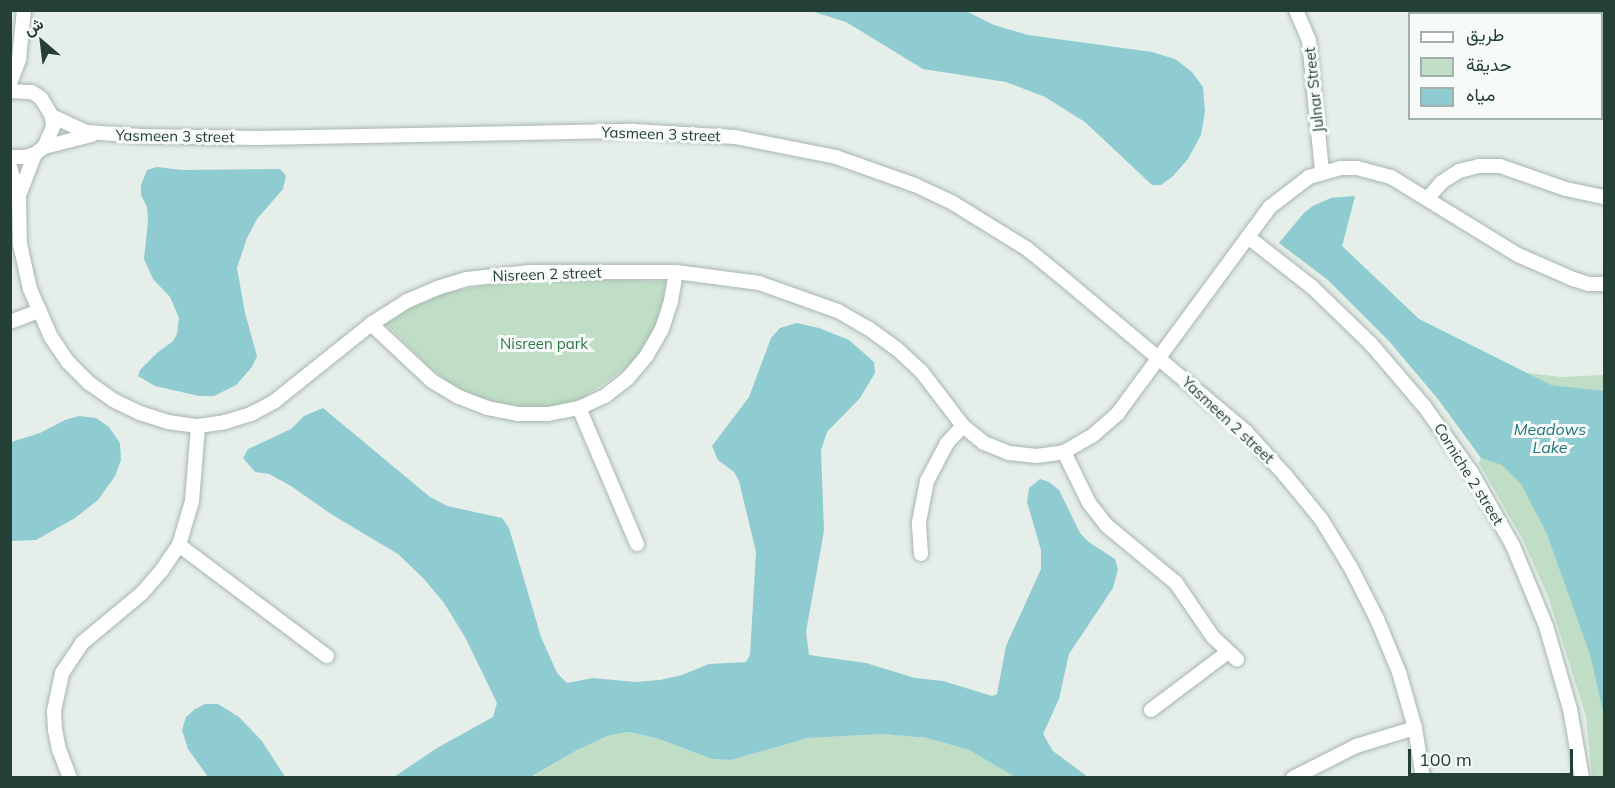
<!DOCTYPE html>
<html>
<head>
<meta charset="utf-8">
<style>
	body { margin:0 }
	#map { position:relative; width:1615px; height:788px; overflow:hidden; background:#e5eee9; font-family:Mulish,Vazirmatn,sans-serif }
	div>[style] { position:absolute }
	[style*='--x'] { left:calc(var(--x)*1px); top:calc(var(--y)*1px); width:calc(var(--w)*1px); rotate:calc(var(--a)*1deg) }
	.green>* { inset:0; background:#bfdec5 }
	.water>* { inset:0; background:#8fccd1 }
	.roads { filter:drop-shadow(0 0 2px #a7b6b0) drop-shadow(0 0 2px #a7b6b0) }
	.minor>* { height:14px; margin:-7px; padding:0 7px; transform-origin:7px; border-radius:7px; background:#fff }
	span { translate:-50% -50%; white-space:nowrap; text-align:center; line-height:1.15; -webkit-text-stroke:6px #f6faf8; paint-order:stroke }
	.street-label { font-size:15px; color:#244036 }
	.park-label { font-size:15px; color:#2f7645 }
	.water-label { font-size:16px; color:#1f737b; font-style:italic }
	.frame { position:absolute; inset:0; border:12px solid #244036; pointer-events:none }
	.legend { position:absolute; left:1408px; top:12px; width:195px; height:108px; box-sizing:border-box; background:#f6faf8; border:2px solid #a2b0aa; margin:0; padding:8px 10px; list-style:none; font-size:18px; color:#244036 }
	.legend li { display:flex; align-items:center; gap:12px; height:30px }
	.legend b { width:30px; border:2px solid #a2b0aa }
	.north { position:absolute; left:12px; top:12px; width:60px; height:60px; -webkit-text-stroke:4px #f6faf8; paint-order:stroke; rotate:332deg; font-size:16px; font-weight:700; line-height:24px; text-align:center; color:#244036 }
	.north::after { content:''; display:block; margin:auto; width:21px; height:27px; background:#244036; clip-path:polygon(50% 0,100% 100%,50% 72%,0 100%) }
	.scale { position:absolute; left:1408px; top:749px; width:165px; height:27px; box-sizing:border-box; border:3px solid #244036; border-top:0; padding-left:8px; font-size:18px; line-height:21px; white-space:nowrap; color:#244036; -webkit-text-stroke:4px #f6faf8; paint-order:stroke }
</style>
</head>
<body>
<div id="map">
	<div class="green">
		<div style="clip-path:polygon(1355px 196px,1342px 246px,1419px 319px,1527px 373px,1561px 377px,1604px 375px,1604px 777px,1592px 777px,1586px 716px,1548px 596px,1523px 540px,1479px 463px,1481px 458px,1438px 399px,1389px 341px,1328px 280px,1279px 243px,1304px 213px,1313px 206px,1331px 198px)"></div>
		<div style="clip-path:polygon(551px 279px,666px 281px,662px 311px,650px 339px,634px 363px,581px 399px,555px 407px,529px 409px,476px 397px,452px 384px,429px 367px,386px 324px,411px 307px,436px 295px,506px 281px)"></div>
		<div style="clip-path:polygon(629px 732px,656px 738px,712px 759px,731px 760px,808px 738px,884px 734px,927px 738px,969px 750px,1015px 777px,531px 778px,579px 749px,610px 735px)"></div>
	</div>
	<div class="water">
		<div style="clip-path:polygon(811px 11px,966px 11px,994px 25px,1028px 35px,1152px 52px,1175px 59px,1192px 72px,1203px 87px,1205px 111px,1201px 135px,1188px 159px,1172px 177px,1161px 185px,1152px 185px,1085px 122px,1045px 97px,1006px 82px,923px 69px,846px 22px)"></div>
		<div style="clip-path:polygon(157px 167px,182px 170px,280px 169px,286px 176px,283px 189px,257px 219px,247px 238px,237px 268px,245px 313px,257px 356px,252px 367px,236px 385px,214px 396px,199px 396px,155px 386px,138px 376px,140px 370px,157px 353px,173px 341px,177px 334px,179px 318px,170px 297px,153px 279px,144px 259px,148px 221px,147px 207px,141px 195px,141px 185px,147px 170px)"></div>
		<div style="clip-path:polygon(1355px 196px,1342px 246px,1419px 319px,1551px 385px,1604px 391px,1604px 716px,1590px 654px,1546px 532px,1521px 484px,1502px 465px,1481px 458px,1438px 399px,1389px 341px,1328px 280px,1279px 243px,1304px 213px,1313px 206px,1331px 198px)"></div>
		<div style="clip-path:polygon(797px 323px,819px 328px,849px 340px,874px 362px,875px 373px,860px 398px,827px 432px,821px 450px,824px 531px,806px 632px,809px 655px,866px 663px,915px 678px,943px 681px,992px 696px,997px 694px,1006px 646px,1041px 569px,1041px 550px,1027px 502px,1029px 488px,1040px 479px,1049px 482px,1059px 490px,1080px 533px,1090px 543px,1115px 559px,1118px 569px,1113px 588px,1069px 654px,1059px 699px,1043px 734px,1053px 751px,1088px 777px,1015px 777px,969px 750px,927px 738px,884px 734px,808px 738px,731px 760px,712px 759px,656px 738px,629px 732px,610px 735px,579px 749px,531px 777px,394px 777px,437px 748px,493px 717px,497px 703px,465px 637px,444px 603px,424px 579px,398px 554px,331px 514px,291px 486px,269px 474px,255px 472px,243px 458px,248px 449px,291px 429px,304px 416px,323px 408px,430px 497px,447px 506px,502px 518px,509px 528px,541px 637px,557px 673px,567px 683px,593px 678px,635px 682px,660px 680px,682px 675px,709px 664px,746px 662px,750px 655px,756px 552px,739px 481px,734px 472px,718px 460px,712px 446px,749px 397px,771px 338px,780px 328px)"></div>
		<div style="clip-path:polygon(79px 416px,96px 418px,109px 427px,120px 443px,121px 460px,115px 476px,98px 500px,75px 518px,36px 540px,11px 541px,11px 442px,40px 433px,65px 420px)"></div>
		<div style="clip-path:polygon(205px 704px,218px 704px,239px 717px,262px 741px,285px 777px,208px 777px,188px 749px,182px 730px,186px 717px,195px 709px)"></div>
	</div>
	<div class="roads">
		<div class="minor">
			<div style="--x:1296;--y:10;--w:34;--a:67"></div>
			<div style="--x:1309;--y:41;--w:132;--a:84.3"></div>
			<div style="--x:10;--y:83;--w:26;--a:-69"></div>
			<div style="--x:19;--y:59;--w:49;--a:-84.2"></div>
			<div style="--x:10;--y:91;--w:22;--a:3"></div>
			<div style="--x:32;--y:92;--w:11;--a:34"></div>
			<div style="--x:41;--y:98;--w:21;--a:59"></div>
			<div style="--x:52;--y:116;--w:11;--a:85"></div>
			<div style="--x:53;--y:127;--w:22;--a:114"></div>
			<div style="--x:44;--y:147;--w:11;--a:142"></div>
			<div style="--x:35;--y:154;--w:10;--a:163"></div>
			<div style="--x:25;--y:157;--w:15;--a:180"></div>
			<div style="--x:52;--y:116;--w:38;--a:25"></div>
			<div style="--x:87;--y:132;--w:54;--a:4.2"></div>
			<div style="--x:141;--y:136;--w:116;--a:1"></div>
			<div style="--x:257;--y:138;--w:377;--a:-1.1"></div>
			<div style="--x:634;--y:131;--w:101;--a:3.4"></div>
			<div style="--x:735;--y:137;--w:103;--a:11.2"></div>
			<div style="--x:836;--y:157;--w:84;--a:19.5"></div>
			<div style="--x:915;--y:185;--w:42;--a:25.3"></div>
			<div style="--x:953;--y:203;--w:86;--a:31.7"></div>
			<div style="--x:1026;--y:248;--w:41;--a:39.1"></div>
			<div style="--x:1058;--y:274;--w:246;--a:40"></div>
			<div style="--x:1246;--y:432;--w:58;--a:47.8"></div>
			<div style="--x:1285;--y:475;--w:57;--a:50.7"></div>
			<div style="--x:1321;--y:519;--w:57;--a:58.5"></div>
			<div style="--x:1351;--y:568;--w:57;--a:63"></div>
			<div style="--x:1377;--y:619;--w:57;--a:67.5"></div>
			<div style="--x:1399;--y:672;--w:58;--a:74.1"></div>
			<div style="--x:1415;--y:728;--w:51;--a:80.9"></div>
			<div style="--x:44;--y:147;--w:49;--a:-14.3"></div>
			<div style="--x:10;--y:167;--w:32;--a:74"></div>
			<div style="--x:19;--y:198;--w:46;--a:88.8"></div>
			<div style="--x:20;--y:244;--w:46;--a:77.5"></div>
			<div style="--x:30;--y:289;--w:52;--a:66.4"></div>
			<div style="--x:51;--y:337;--w:30;--a:56"></div>
			<div style="--x:68;--y:362;--w:30;--a:45"></div>
			<div style="--x:89;--y:383;--w:29;--a:35"></div>
			<div style="--x:113;--y:400;--w:30;--a:26"></div>
			<div style="--x:140;--y:413;--w:29;--a:18"></div>
			<div style="--x:168;--y:422;--w:30;--a:8"></div>
			<div style="--x:198;--y:426;--w:27;--a:-8"></div>
			<div style="--x:225;--y:422;--w:27;--a:-17"></div>
			<div style="--x:251;--y:414;--w:27;--a:-28"></div>
			<div style="--x:275;--y:401;--w:123;--a:-38.7"></div>
			<div style="--x:371;--y:324;--w:43;--a:-32.6"></div>
			<div style="--x:407;--y:301;--w:33;--a:-23"></div>
			<div style="--x:437;--y:288;--w:31;--a:-17"></div>
			<div style="--x:467;--y:279;--w:62;--a:-6.4"></div>
			<div style="--x:529;--y:272;--w:147;--a:0"></div>
			<div style="--x:676;--y:272;--w:84;--a:7.5"></div>
			<div style="--x:759;--y:283;--w:84;--a:19.5"></div>
			<div style="--x:838;--y:311;--w:34;--a:30"></div>
			<div style="--x:868;--y:328;--w:34;--a:36"></div>
			<div style="--x:896;--y:348;--w:34;--a:43"></div>
			<div style="--x:921;--y:371;--w:69;--a:52.6"></div>
			<div style="--x:963;--y:426;--w:27;--a:39"></div>
			<div style="--x:984;--y:443;--w:27;--a:22"></div>
			<div style="--x:1009;--y:453;--w:28;--a:6"></div>
			<div style="--x:1037;--y:456;--w:27;--a:-8"></div>
			<div style="--x:1064;--y:452;--w:32;--a:-30"></div>
			<div style="--x:1092;--y:436;--w:35;--a:-41"></div>
			<div style="--x:1118;--y:413;--w:256;--a:-53.6"></div>
			<div style="--x:1270;--y:207;--w:49;--a:-37.6"></div>
			<div style="--x:1309;--y:177;--w:32;--a:-16"></div>
			<div style="--x:1340;--y:168;--w:17;--a:0"></div>
			<div style="--x:1357;--y:168;--w:35;--a:15"></div>
			<div style="--x:1391;--y:177;--w:149;--a:31.6"></div>
			<div style="--x:1518;--y:255;--w:60;--a:23.6"></div>
			<div style="--x:1573;--y:279;--w:16;--a:18"></div>
			<div style="--x:1588;--y:284;--w:16;--a:0"></div>
			<div style="--x:20;--y:193;--w:42;--a:-69"></div>
			<div style="--x:1428;--y:198;--w:21;--a:-49"></div>
			<div style="--x:1442;--y:182;--w:20;--a:-33"></div>
			<div style="--x:1459;--y:171;--w:21;--a:-14"></div>
			<div style="--x:1479;--y:166;--w:21;--a:0"></div>
			<div style="--x:1500;--y:166;--w:70;--a:19.2"></div>
			<div style="--x:1566;--y:189;--w:39;--a:12"></div>
			<div style="--x:1248;--y:237;--w:81;--a:38"></div>
			<div style="--x:1312;--y:287;--w:82;--a:44"></div>
			<div style="--x:1371;--y:344;--w:82;--a:49.5"></div>
			<div style="--x:1424;--y:406;--w:81;--a:54.5"></div>
			<div style="--x:1471;--y:472;--w:85;--a:60.4"></div>
			<div style="--x:1513;--y:546;--w:87;--a:67.6"></div>
			<div style="--x:1546;--y:626;--w:86;--a:73.9"></div>
			<div style="--x:1570;--y:709;--w:70;--a:80.1"></div>
			<div style="--x:10;--y:322;--w:30;--a:-21"></div>
			<div style="--x:371;--y:324;--w:83;--a:43.1"></div>
			<div style="--x:432;--y:381;--w:31;--a:31"></div>
			<div style="--x:459;--y:397;--w:30;--a:21"></div>
			<div style="--x:487;--y:408;--w:31;--a:11"></div>
			<div style="--x:517;--y:414;--w:31;--a:0"></div>
			<div style="--x:548;--y:414;--w:32;--a:-11"></div>
			<div style="--x:579;--y:408;--w:29;--a:-25"></div>
			<div style="--x:605;--y:396;--w:29;--a:-38"></div>
			<div style="--x:628;--y:378;--w:30;--a:-50"></div>
			<div style="--x:647;--y:355;--w:30;--a:-60"></div>
			<div style="--x:662;--y:329;--w:29;--a:-72"></div>
			<div style="--x:671;--y:301;--w:29;--a:-80"></div>
			<div style="--x:579;--y:408;--w:148;--a:66.9"></div>
			<div style="--x:1064;--y:452;--w:57;--a:63.9"></div>
			<div style="--x:1089;--y:503;--w:28;--a:52"></div>
			<div style="--x:1106;--y:525;--w:91;--a:39.6"></div>
			<div style="--x:1176;--y:583;--w:65;--a:55.6"></div>
			<div style="--x:1213;--y:637;--w:33;--a:43"></div>
			<div style="--x:179;--y:545;--w:185;--a:36.9"></div>
			<div style="--x:921;--y:554;--w:32;--a:-94"></div>
			<div style="--x:919;--y:522;--w:42;--a:-79"></div>
			<div style="--x:927;--y:481;--w:43;--a:-62.2"></div>
			<div style="--x:947;--y:443;--w:23;--a:-47"></div>
			<div style="--x:1151;--y:710;--w:96;--a:-37"></div>
			<div style="--x:70;--y:778;--w:30;--a:-111"></div>
			<div style="--x:59;--y:750;--w:20;--a:-101"></div>
			<div style="--x:55;--y:730;--w:19;--a:-93"></div>
			<div style="--x:54;--y:711;--w:39;--a:-78"></div>
			<div style="--x:62;--y:673;--w:36;--a:-56"></div>
			<div style="--x:82;--y:643;--w:78;--a:-39.8"></div>
			<div style="--x:142;--y:593;--w:30;--a:-49"></div>
			<div style="--x:162;--y:570;--w:30;--a:-56"></div>
			<div style="--x:179;--y:545;--w:46;--a:-73.5"></div>
			<div style="--x:192;--y:501;--w:75;--a:-85.4"></div>
			<div style="--x:1293;--y:778;--w:71;--a:-26.9"></div>
			<div style="--x:1356;--y:746;--w:62;--a:-17"></div>
		</div>
	</div>
	<div class="street-label">
		<span style="left:1314px;top:90px;rotate:-96deg">Julnar Street</span>
		<span style="left:661px;top:134px;rotate:2deg">Yasmeen 3 street</span>
		<span style="left:175px;top:136px;rotate:1deg">Yasmeen 3 street</span>
		<span style="left:547px;top:274px;rotate:-2deg">Nisreen 2 street</span>
		<span style="left:1228px;top:420px;rotate:43deg">Yasmeen 2 street</span>
		<span style="left:1469px;top:474px;rotate:58deg">Corniche 2 street</span>
	</div>
	<div class="park-label">
		<span style="left:544px;top:344px">Nisreen park</span>
	</div>
	<div class="water-label">
		<span style="left:1550px;top:438px">Meadows<br>Lake</span>
	</div>
	<div class="frame"></div>
	<ul class="legend">
	<li><b style="height:8px;background:#fff"></b>طريق</li>
	<li><b style="height:16px;background:#bfdec5"></b>حديقة</li>
	<li><b style="height:16px;background:#8fccd1"></b>مياه</li>
	</ul>
	<div class="north">ش</div>
	<div class="scale">100 m</div>
</div>
</body>
</html>
